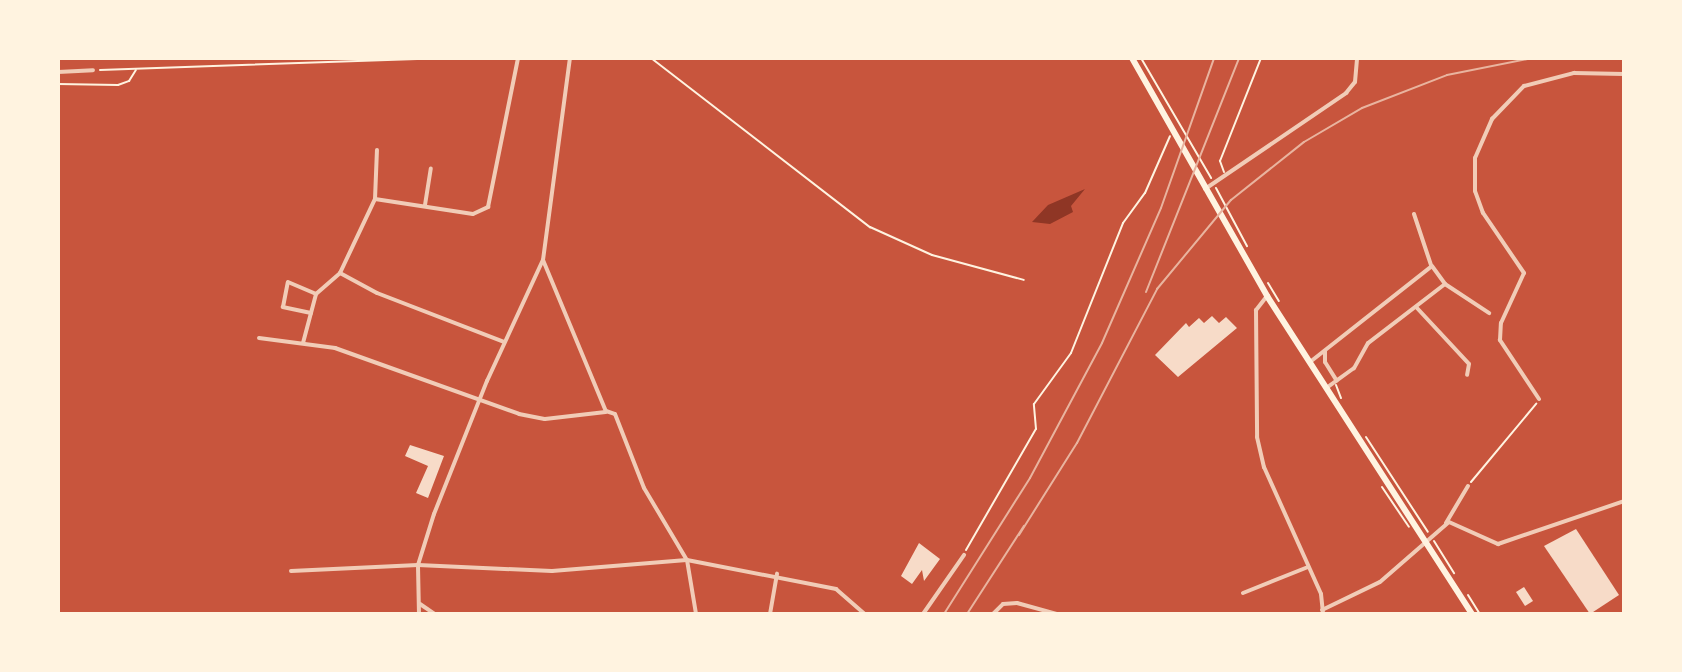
<!DOCTYPE html>
<html>
<head>
<meta charset="utf-8">
<style>
	body { margin:0 }
	#map { position:relative; width:1682px; height:672px; overflow:hidden; background:#c8553d; font-family:"Golos Text",sans-serif }
	div>[style] { position:absolute }
	[style*='--x'] { left:calc(var(--x)*1px); top:calc(var(--y)*1px); width:calc(var(--w)*1px); rotate:calc(var(--a)*1deg) }
	.water>* { inset:0; background:#8f3625 }
	.building>* { inset:0; background:#f7dbc8 }
	.path>* { height:2px; margin:-1px; padding:0 1px; transform-origin:1px; border-radius:1px; background:#fff3e0 }
	.minor>* { height:4px; margin:-2px; padding:0 2px; transform-origin:2px; border-radius:2px; background:#f1ccb7 }
	.secondary>* { height:6px; margin:-3px; padding:0 3px; transform-origin:3px; border-radius:3px; background:#fff3e0 }
	.rail>* { height:2px; margin:-1px; padding:0 1px; transform-origin:1px; border-radius:1px; background:#e9b49f }
	span { translate:-50% -50%; white-space:nowrap; text-align:center; line-height:1.15; -webkit-text-stroke:6px #fff3e0; paint-order:stroke }
	.frame { position:absolute; inset:0; border:60px solid #fff3e0; pointer-events:none }
</style>
</head>
<body>
<div id="map">
	<div class="water">
		<div style="clip-path:polygon(1085px 189px,1071px 206px,1073px 212px,1050px 224px,1032px 222px,1048px 205px)"></div>
	</div>
	<div class="building">
		<div style="clip-path:polygon(1212px 316px,1219px 323px,1226px 317px,1237px 328px,1178px 377px,1155px 355px,1186px 323px,1189px 327px,1199px 318px,1204px 323px)"></div>
		<div style="clip-path:polygon(410px 445px,444px 456px,428px 498px,416px 493px,428px 466px,405px 456px)"></div>
		<div style="clip-path:polygon(1576px 529px,1619px 595px,1590px 614px,1544px 546px)"></div>
		<div style="clip-path:polygon(919px 543px,940px 559px,924px 581px,922px 570px,912px 584px,901px 576px)"></div>
		<div style="clip-path:polygon(1524px 587px,1533px 601px,1525px 606px,1516px 592px)"></div>
	</div>
	<div class="path">
		<div style="--x:651;--y:58;--w:277;--a:37.7"></div>
		<div style="--x:870;--y:227;--w:68;--a:24.3"></div>
		<div style="--x:932;--y:255;--w:95;--a:15.2"></div>
		<div style="--x:1141;--y:58;--w:139;--a:59.7"></div>
		<div style="--x:100;--y:70;--w:347;--a:-2"></div>
		<div style="--x:58;--y:84;--w:60;--a:1"></div>
		<div style="--x:118;--y:85;--w:12;--a:-20"></div>
		<div style="--x:129;--y:81;--w:13;--a:-58"></div>
		<div style="--x:1224;--y:172;--w:12;--a:-110"></div>
		<div style="--x:1220;--y:161;--w:111;--a:-68.3"></div>
		<div style="--x:1216;--y:188;--w:66;--a:61.9"></div>
		<div style="--x:1268;--y:283;--w:21;--a:59"></div>
		<div style="--x:1336;--y:385;--w:14;--a:69"></div>
		<div style="--x:1366;--y:437;--w:113;--a:56.9"></div>
		<div style="--x:1471;--y:482;--w:102;--a:-50.2"></div>
		<div style="--x:1382;--y:487;--w:48;--a:56"></div>
		<div style="--x:1434;--y:541;--w:38;--a:58"></div>
		<div style="--x:966;--y:550;--w:140;--a:-60"></div>
		<div style="--x:1036;--y:429;--w:25;--a:-95"></div>
		<div style="--x:1034;--y:404;--w:63;--a:-54"></div>
		<div style="--x:1071;--y:353;--w:140;--a:-68.2"></div>
		<div style="--x:1123;--y:223;--w:37;--a:-54"></div>
		<div style="--x:1145;--y:193;--w:62;--a:-66.3"></div>
		<div style="--x:1468;--y:595;--w:22;--a:58"></div>
	</div>
	<div class="minor">
		<div style="--x:58;--y:72;--w:35;--a:-3"></div>
		<div style="--x:1205;--y:189;--w:171;--a:-34.2"></div>
		<div style="--x:1346;--y:93;--w:14;--a:-51"></div>
		<div style="--x:1355;--y:82;--w:24;--a:-85"></div>
		<div style="--x:375;--y:199;--w:49;--a:-87.7"></div>
		<div style="--x:425;--y:205;--w:37;--a:-81"></div>
		<div style="--x:1414;--y:214;--w:54;--a:71.6"></div>
		<div style="--x:543;--y:260;--w:164;--a:67.4"></div>
		<div style="--x:606;--y:411;--w:9;--a:18"></div>
		<div style="--x:615;--y:414;--w:79;--a:68.6"></div>
		<div style="--x:644;--y:488;--w:84;--a:59.2"></div>
		<div style="--x:687;--y:560;--w:55;--a:80.5"></div>
		<div style="--x:340;--y:273;--w:42;--a:28.4"></div>
		<div style="--x:377;--y:293;--w:136;--a:21.1"></div>
		<div style="--x:1445;--y:284;--w:53;--a:33.4"></div>
		<div style="--x:1267;--y:296;--w:18;--a:128"></div>
		<div style="--x:1256;--y:310;--w:127;--a:89.5"></div>
		<div style="--x:1257;--y:437;--w:31;--a:77"></div>
		<div style="--x:1264;--y:467;--w:139;--a:65.8"></div>
		<div style="--x:1321;--y:594;--w:20;--a:84"></div>
		<div style="--x:1417;--y:308;--w:76;--a:47.1"></div>
		<div style="--x:1469;--y:364;--w:11;--a:100"></div>
		<div style="--x:311;--y:313;--w:29;--a:-168"></div>
		<div style="--x:283;--y:307;--w:25;--a:-79"></div>
		<div style="--x:288;--y:282;--w:30;--a:23"></div>
		<div style="--x:259;--y:338;--w:77;--a:7.5"></div>
		<div style="--x:335;--y:348;--w:195;--a:19.7"></div>
		<div style="--x:519;--y:414;--w:26;--a:11"></div>
		<div style="--x:545;--y:419;--w:61;--a:-6.5"></div>
		<div style="--x:303;--y:343;--w:51;--a:-75.1"></div>
		<div style="--x:316;--y:294;--w:32;--a:-41"></div>
		<div style="--x:340;--y:273;--w:82;--a:-64.7"></div>
		<div style="--x:375;--y:199;--w:99;--a:8.7"></div>
		<div style="--x:473;--y:214;--w:17;--a:-25"></div>
		<div style="--x:488;--y:207;--w:152;--a:-78.6"></div>
		<div style="--x:1325;--y:351;--w:11;--a:90"></div>
		<div style="--x:1325;--y:362;--w:22;--a:58"></div>
		<div style="--x:1310;--y:362;--w:155;--a:-38.2"></div>
		<div style="--x:1432;--y:266;--w:22;--a:54"></div>
		<div style="--x:1445;--y:284;--w:97;--a:142.5"></div>
		<div style="--x:1368;--y:343;--w:29;--a:119"></div>
		<div style="--x:1354;--y:368;--w:34;--a:144"></div>
		<div style="--x:1539;--y:399;--w:71;--a:-123.5"></div>
		<div style="--x:1500;--y:340;--w:17;--a:-87"></div>
		<div style="--x:1501;--y:323;--w:55;--a:-65.3"></div>
		<div style="--x:1524;--y:273;--w:73;--a:-124.3"></div>
		<div style="--x:1483;--y:213;--w:23;--a:-110"></div>
		<div style="--x:1475;--y:191;--w:33;--a:-90"></div>
		<div style="--x:1475;--y:158;--w:43;--a:-66.4"></div>
		<div style="--x:1492;--y:119;--w:46;--a:-45.9"></div>
		<div style="--x:1524;--y:86;--w:52;--a:-14.6"></div>
		<div style="--x:1574;--y:73;--w:50;--a:1.1"></div>
		<div style="--x:1446;--y:523;--w:43;--a:-59.3"></div>
		<div style="--x:291;--y:571;--w:127;--a:-2.7"></div>
		<div style="--x:418;--y:565;--w:134;--a:2.6"></div>
		<div style="--x:552;--y:571;--w:135;--a:-4.7"></div>
		<div style="--x:687;--y:560;--w:152;--a:11"></div>
		<div style="--x:836;--y:589;--w:38;--a:41"></div>
		<div style="--x:1243;--y:593;--w:70;--a:-21.8"></div>
		<div style="--x:420;--y:604;--w:18;--a:34"></div>
		<div style="--x:1322;--y:610;--w:64;--a:-25.8"></div>
		<div style="--x:1380;--y:582;--w:91;--a:-41"></div>
		<div style="--x:1449;--y:522;--w:54;--a:24.2"></div>
		<div style="--x:1498;--y:544;--w:133;--a:-18.8"></div>
		<div style="--x:419;--y:614;--w:49;--a:-91.2"></div>
		<div style="--x:418;--y:565;--w:53;--a:-72.6"></div>
		<div style="--x:434;--y:514;--w:143;--a:-68.3"></div>
		<div style="--x:487;--y:381;--w:133;--a:-65.2"></div>
		<div style="--x:543;--y:260;--w:204;--a:-82.4"></div>
		<div style="--x:770;--y:614;--w:41;--a:-80.1"></div>
		<div style="--x:923;--y:614;--w:72;--a:-55.2"></div>
		<div style="--x:993;--y:614;--w:14;--a:-45"></div>
		<div style="--x:1003;--y:604;--w:14;--a:-4"></div>
		<div style="--x:1017;--y:603;--w:41;--a:15.4"></div>
	</div>
	<div class="secondary">
		<div style="--x:1132;--y:58;--w:274;--a:60.4"></div>
		<div style="--x:1267;--y:296;--w:378;--a:57.2"></div>
	</div>
	<div class="rail">
		<div style="--x:1146;--y:292;--w:252;--a:-68.3"></div>
		<div style="--x:1019;--y:535;--w:109;--a:-57.8"></div>
		<div style="--x:1077;--y:443;--w:174;--a:-62.5"></div>
		<div style="--x:1157;--y:289;--w:116;--a:-50.3"></div>
		<div style="--x:1231;--y:200;--w:93;--a:-38.5"></div>
		<div style="--x:1304;--y:142;--w:67;--a:-30.4"></div>
		<div style="--x:1362;--y:108;--w:91;--a:-21.2"></div>
		<div style="--x:1447;--y:75;--w:87;--a:-11.3"></div>
		<div style="--x:944;--y:614;--w:161;--a:-57.7"></div>
		<div style="--x:1030;--y:478;--w:153;--a:-61.9"></div>
		<div style="--x:1102;--y:343;--w:147;--a:-66.4"></div>
		<div style="--x:1161;--y:208;--w:159;--a:-70.5"></div>
		<div style="--x:967;--y:614;--w:105;--a:-57.1"></div>
	</div>
	<div class="frame"></div>
</div>
</body>
</html>
